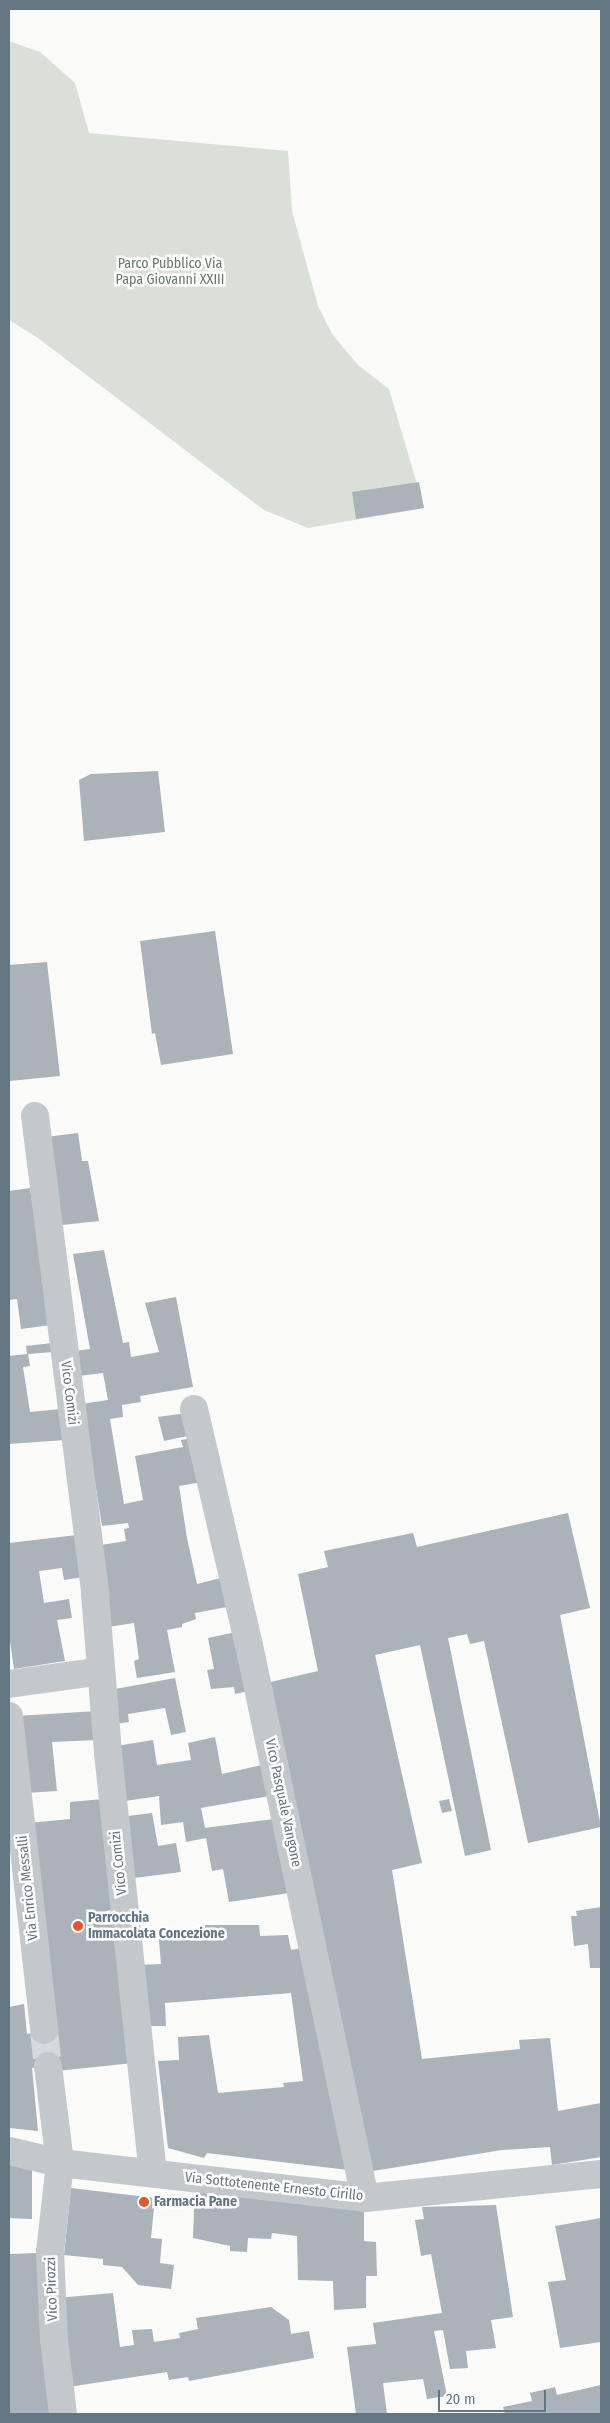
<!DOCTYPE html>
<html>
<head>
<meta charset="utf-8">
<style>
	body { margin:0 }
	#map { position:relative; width:610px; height:2423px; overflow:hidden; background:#fafaf8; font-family:"Fira Sans Condensed",sans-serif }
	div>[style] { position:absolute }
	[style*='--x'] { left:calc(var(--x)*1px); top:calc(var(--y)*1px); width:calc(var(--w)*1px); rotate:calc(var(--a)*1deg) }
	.green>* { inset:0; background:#dadfd7 }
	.building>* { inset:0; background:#aab3b9 }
	.street-tunnel>* { height:28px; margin-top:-14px; transform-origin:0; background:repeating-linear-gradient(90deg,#d5d9db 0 28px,transparent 0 42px) }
	.street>* { height:28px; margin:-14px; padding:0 14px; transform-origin:14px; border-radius:14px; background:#c3c8cc }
	.dots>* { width:14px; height:14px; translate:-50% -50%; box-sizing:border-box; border:2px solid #fff; border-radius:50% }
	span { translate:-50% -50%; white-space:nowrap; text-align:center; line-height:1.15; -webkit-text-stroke:5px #fff; paint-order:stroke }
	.park-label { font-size:14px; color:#687a64 }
	.street-label { font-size:14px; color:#657683 }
	.poi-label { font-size:14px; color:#657683; font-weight:700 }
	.left { translate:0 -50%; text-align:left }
	.frame { position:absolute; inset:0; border:10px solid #657683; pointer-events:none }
	.scale { position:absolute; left:438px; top:2390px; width:108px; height:22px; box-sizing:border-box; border:2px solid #657683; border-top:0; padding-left:6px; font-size:15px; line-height:18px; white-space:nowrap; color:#657683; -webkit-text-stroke:4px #fff; paint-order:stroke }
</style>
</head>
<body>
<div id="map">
	<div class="green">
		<div style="clip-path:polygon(9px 41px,40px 52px,75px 83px,89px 133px,288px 151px,292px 211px,318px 306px,332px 334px,358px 365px,389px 389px,424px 508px,308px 528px,264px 510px,38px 338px,9px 320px)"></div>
	</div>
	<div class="building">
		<div style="clip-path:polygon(419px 482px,424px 508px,356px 519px,352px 492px)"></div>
		<div style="clip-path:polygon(158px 771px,165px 832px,84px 841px,79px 780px,91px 774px)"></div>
		<div style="clip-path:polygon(215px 931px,233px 1054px,161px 1065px,155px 1033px,152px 1034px,140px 941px)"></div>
		<div style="clip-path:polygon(47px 962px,60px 1076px,9px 1081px,9px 965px)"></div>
		<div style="clip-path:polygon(78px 1133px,82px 1161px,88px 1161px,99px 1221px,53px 1226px,46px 1137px)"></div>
		<div style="clip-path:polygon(30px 1188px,51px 1325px,21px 1329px,17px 1299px,9px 1300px,9px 1191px)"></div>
		<div style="clip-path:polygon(104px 1250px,123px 1343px,129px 1342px,131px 1357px,159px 1352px,145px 1303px,176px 1297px,193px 1387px,140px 1396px,141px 1402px,122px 1405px,123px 1417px,110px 1419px,124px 1504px,143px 1500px,135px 1456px,183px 1447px,181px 1440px,193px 1438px,202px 1482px,179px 1486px,187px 1538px,197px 1584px,221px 1578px,227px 1607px,195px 1613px,196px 1619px,182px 1624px,182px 1627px,167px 1630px,175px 1672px,137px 1678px,134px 1661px,139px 1659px,134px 1623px,108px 1627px,95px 1546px,126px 1541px,124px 1529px,129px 1528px,128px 1523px,102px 1526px,90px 1451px,75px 1405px,108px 1400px,103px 1373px,71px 1377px,67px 1352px,90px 1349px,73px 1254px)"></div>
		<div style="clip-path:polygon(52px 1343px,53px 1352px,28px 1354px,30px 1366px,23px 1367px,30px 1412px,61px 1409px,65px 1440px,9px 1444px,9px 1356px,27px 1354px,26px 1346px)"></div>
		<div style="clip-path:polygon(187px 1413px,192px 1435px,164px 1441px,158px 1417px)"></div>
		<div style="clip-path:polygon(568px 1513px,590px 1608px,560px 1615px,601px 1827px,528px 1843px,484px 1641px,470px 1644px,467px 1634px,448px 1638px,491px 1850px,465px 1856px,420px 1645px,375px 1655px,422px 1863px,392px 1870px,422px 2059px,520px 2049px,519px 2040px,550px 2038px,558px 2111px,601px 2103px,601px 2157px,552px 2165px,550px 2147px,502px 2150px,373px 2171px,266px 1683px,318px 1671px,298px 1574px,328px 1567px,324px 1551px,413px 1533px,417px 1547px)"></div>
		<div style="clip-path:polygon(77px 1535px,83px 1577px,64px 1580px,62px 1568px,39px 1571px,44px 1603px,69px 1599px,72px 1618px,57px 1620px,65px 1661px,14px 1669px,9px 1634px,9px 1543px)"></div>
		<div style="clip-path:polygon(236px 1632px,249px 1691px,235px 1694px,234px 1687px,211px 1689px,207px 1670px,214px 1669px,208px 1638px)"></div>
		<div style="clip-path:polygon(175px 1678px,186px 1732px,171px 1735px,165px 1708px,128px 1714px,129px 1722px,115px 1724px,110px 1690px)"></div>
		<div style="clip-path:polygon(96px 1711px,98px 1740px,52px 1742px,57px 1791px,25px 1793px,17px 1716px)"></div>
		<div style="clip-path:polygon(215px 1737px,222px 1774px,262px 1765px,269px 1796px,201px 1808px,205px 1828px,274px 1819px,289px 1893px,229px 1902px,223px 1869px,212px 1871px,206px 1838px,186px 1842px,183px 1822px,161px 1825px,159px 1796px,125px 1801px,116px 1746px,153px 1740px,157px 1765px,191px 1760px,188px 1743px)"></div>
		<div style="clip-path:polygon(103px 1799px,133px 2063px,57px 2071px,56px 2065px,32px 2068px,38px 2131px,9px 2128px,9px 2007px,24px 2004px,27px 2034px,51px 2029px,28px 1823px,70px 1819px,70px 1802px)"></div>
		<div style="clip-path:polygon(449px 1799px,452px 1811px,442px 1813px,439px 1801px)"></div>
		<div style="clip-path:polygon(152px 1813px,158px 1846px,176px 1843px,181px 1872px,134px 1878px,128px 1816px)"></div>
		<div style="clip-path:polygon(601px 1907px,601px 1968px,590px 1968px,588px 1944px,574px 1946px,571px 1916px,577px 1916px,576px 1911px)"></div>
		<div style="clip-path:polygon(205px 1925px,259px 1925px,260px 1936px,288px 1935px,291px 1950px,302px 1948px,348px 2170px,207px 2153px,204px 2158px,168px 2148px,158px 2061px,179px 2060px,178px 2037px,209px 2035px,218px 2093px,284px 2087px,283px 2083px,303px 2081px,291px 1993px,165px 2003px,166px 2026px,144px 2026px,140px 1965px,161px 1964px,158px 1929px,205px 1930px)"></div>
		<div style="clip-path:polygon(9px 2164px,32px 2169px,32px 2219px,9px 2218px)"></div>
		<div style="clip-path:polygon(195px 2185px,364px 2205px,364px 2241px,376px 2242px,377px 2276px,366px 2276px,366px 2308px,334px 2310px,333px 2281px,298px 2280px,297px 2236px,272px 2233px,271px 2239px,248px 2238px,247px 2252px,230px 2251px,230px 2246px,193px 2238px)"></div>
		<div style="clip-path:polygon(71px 2188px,155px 2198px,151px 2238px,162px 2239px,160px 2263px,174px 2265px,171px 2289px,138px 2285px,122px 2267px,103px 2265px,103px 2259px,64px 2255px)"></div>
		<div style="clip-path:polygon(496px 2205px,513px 2317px,491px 2320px,496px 2348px,466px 2351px,468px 2368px,450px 2369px,443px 2330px,434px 2331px,447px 2396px,427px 2399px,423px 2379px,383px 2383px,387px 2414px,356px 2414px,347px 2347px,376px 2344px,373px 2323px,442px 2313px,431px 2254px,421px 2256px,415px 2220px,424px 2219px,422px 2207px)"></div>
		<div style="clip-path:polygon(601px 2218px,601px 2342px,560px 2348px,548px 2282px,566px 2280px,555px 2226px)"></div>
		<div style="clip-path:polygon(37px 2253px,53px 2414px,9px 2414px,9px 2254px)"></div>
		<div style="clip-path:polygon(113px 2293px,120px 2347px,134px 2345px,132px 2330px,152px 2329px,154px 2342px,180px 2338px,179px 2333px,198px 2329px,196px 2318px,271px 2307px,289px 2320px,291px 2334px,309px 2331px,314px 2358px,189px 2381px,188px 2377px,169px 2380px,167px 2372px,68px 2387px,57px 2298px)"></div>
		<div style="clip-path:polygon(601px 2385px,601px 2414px,505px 2414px,503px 2407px,532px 2401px,530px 2393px,555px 2387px,557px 2395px)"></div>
	</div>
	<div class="street-tunnel">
		<div style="--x:44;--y:2030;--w:36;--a:84"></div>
	</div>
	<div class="street">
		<div style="--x:35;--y:1116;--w:482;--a:82.8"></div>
		<div style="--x:95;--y:1594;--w:160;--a:85.3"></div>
		<div style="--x:108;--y:1753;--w:423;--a:83.9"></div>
		<div style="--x:194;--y:1409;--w:242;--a:76.9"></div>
		<div style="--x:249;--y:1645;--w:565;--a:78.15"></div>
		<div style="--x:9;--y:1684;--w:93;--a:-8"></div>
		<div style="--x:9;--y:1716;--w:316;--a:83.6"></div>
		<div style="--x:48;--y:2066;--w:98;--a:82.9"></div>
		<div style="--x:60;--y:2163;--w:90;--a:96.4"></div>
		<div style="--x:50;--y:2252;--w:87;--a:87.4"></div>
		<div style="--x:54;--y:2339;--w:76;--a:83.2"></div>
		<div style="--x:9;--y:2151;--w:52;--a:13.2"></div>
		<div style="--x:60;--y:2163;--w:307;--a:6.5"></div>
		<div style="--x:365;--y:2198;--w:237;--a:-5.8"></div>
	</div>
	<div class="dots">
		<div style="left:78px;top:1926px;background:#e4572e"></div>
		<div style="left:144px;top:2202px;background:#e4572e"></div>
	</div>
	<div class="park-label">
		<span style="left:170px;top:272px">Parco Pubblico Via<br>Papa Giovanni XXIII</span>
	</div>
	<div class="street-label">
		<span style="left:69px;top:1393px;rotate:83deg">Vico Comizi</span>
		<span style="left:283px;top:1803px;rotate:78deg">Vico Pasquale Vangone</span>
		<span style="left:119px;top:1863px;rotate:-96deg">Vico Comizi</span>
		<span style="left:28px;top:1888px;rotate:-96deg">Via Enrico Messalli</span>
		<span style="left:274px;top:2187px;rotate:6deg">Via Sottotenente Ernesto Cirillo</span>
		<span style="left:52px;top:2289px;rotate:-92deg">Vico Pirozzi</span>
	</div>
	<div class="poi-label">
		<span class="left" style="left:88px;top:1926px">Parrocchia<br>Immacolata Concezione</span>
		<span class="left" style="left:154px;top:2202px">Farmacia Pane</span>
	</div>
	<div class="frame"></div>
	<div class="scale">20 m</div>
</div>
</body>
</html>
